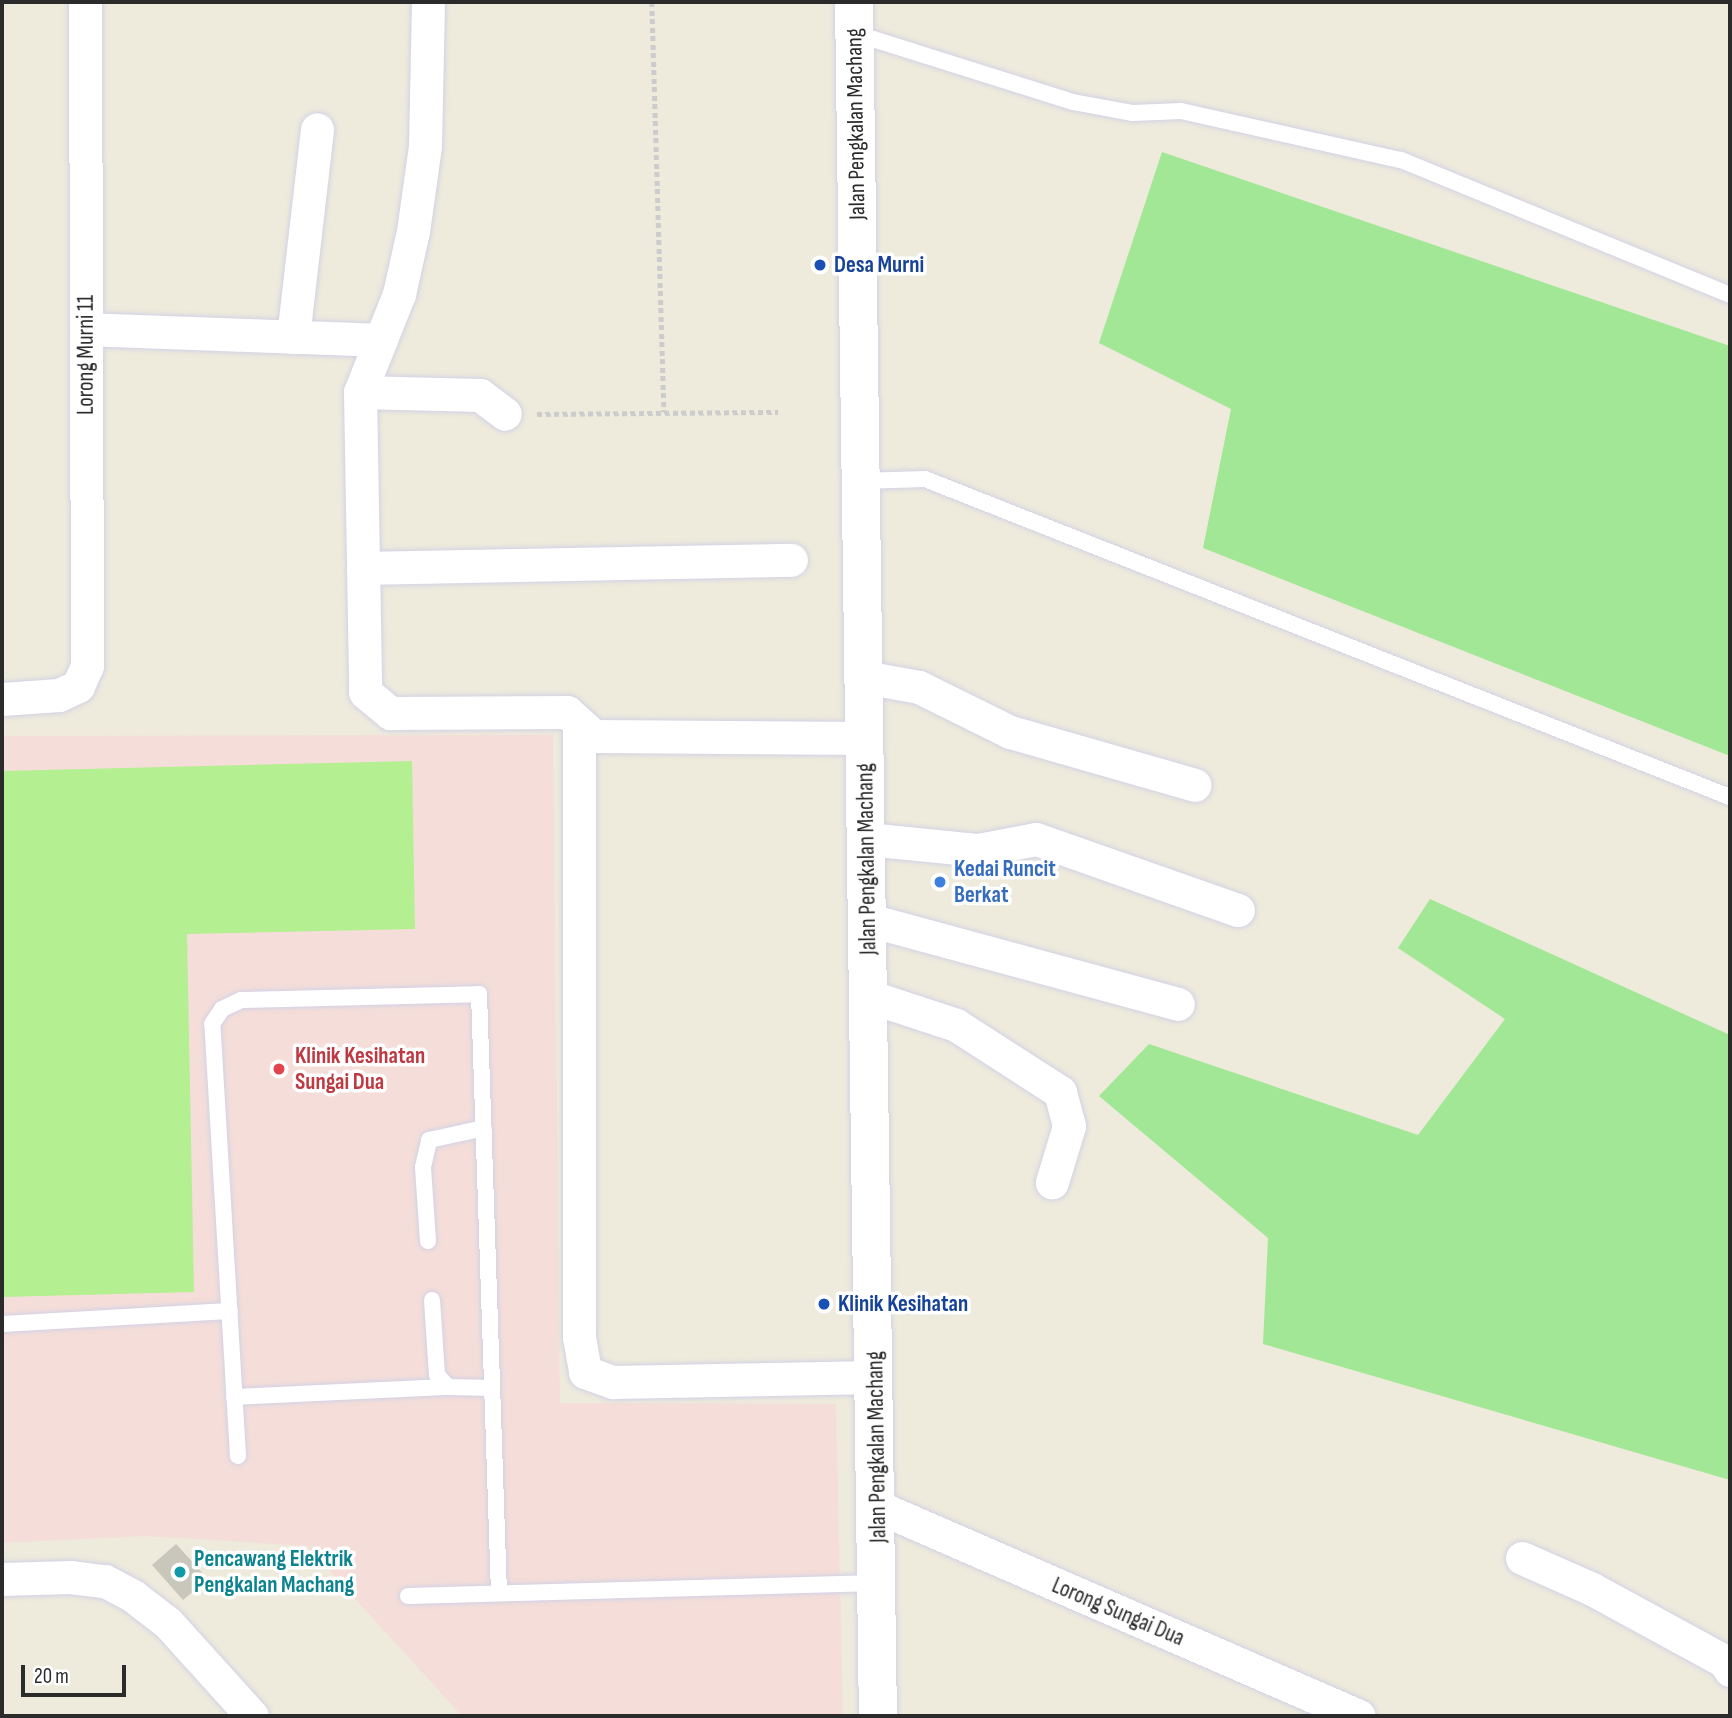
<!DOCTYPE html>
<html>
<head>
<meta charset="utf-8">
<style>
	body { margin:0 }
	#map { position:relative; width:1732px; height:1718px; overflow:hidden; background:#eeeadc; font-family:"Sofia Sans Condensed",sans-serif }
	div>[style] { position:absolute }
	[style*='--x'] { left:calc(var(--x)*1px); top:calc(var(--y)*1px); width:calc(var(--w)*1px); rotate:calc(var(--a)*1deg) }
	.medical>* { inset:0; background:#f5ded9 }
	.green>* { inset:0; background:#a1e796 }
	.pitch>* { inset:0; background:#b4ef91 }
	.building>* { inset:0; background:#c9c6bc }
	.path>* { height:4.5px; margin-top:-2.25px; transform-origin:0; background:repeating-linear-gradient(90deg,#ccc 0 5px,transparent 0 8.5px) }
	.roads { filter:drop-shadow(0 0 2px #d2d2e5) drop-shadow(0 0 2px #d2d2e5) }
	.lane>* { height:16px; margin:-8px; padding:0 8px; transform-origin:8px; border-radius:8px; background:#fff }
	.street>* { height:33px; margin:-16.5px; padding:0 16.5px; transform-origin:16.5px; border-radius:16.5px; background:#fff }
	.secondary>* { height:38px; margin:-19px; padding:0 19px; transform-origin:19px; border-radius:19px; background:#fff }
	.dots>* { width:19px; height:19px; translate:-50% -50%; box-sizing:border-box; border:4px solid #fff; border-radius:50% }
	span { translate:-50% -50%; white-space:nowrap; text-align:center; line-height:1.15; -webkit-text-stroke:7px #fff; paint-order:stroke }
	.street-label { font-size:23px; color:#2b2b2b }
	.transit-label { font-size:23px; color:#164399; font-weight:700 }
	.left { translate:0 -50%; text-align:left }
	.shop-label { font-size:23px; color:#366cbe; font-weight:700 }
	.health-label { font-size:23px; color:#be3a42; font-weight:700 }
	.culture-label { font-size:23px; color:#0d838f; font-weight:700 }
	.frame { position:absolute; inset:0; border:4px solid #2b2b2b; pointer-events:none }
	.scale { position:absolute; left:21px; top:1665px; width:105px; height:32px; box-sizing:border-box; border:4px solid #2b2b2b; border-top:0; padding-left:9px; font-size:21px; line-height:24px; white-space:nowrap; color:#2b2b2b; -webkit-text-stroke:5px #fff; paint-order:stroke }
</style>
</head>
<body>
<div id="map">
	<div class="medical">
		<div style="clip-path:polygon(553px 735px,560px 1403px,836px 1404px,843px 1716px,462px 1716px,307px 1546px,145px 1536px,2px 1543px,2px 736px)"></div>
	</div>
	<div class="green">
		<div style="clip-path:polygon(1162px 152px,1730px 346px,1730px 756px,1203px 548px,1231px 409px,1099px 343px)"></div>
		<div style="clip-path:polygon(1430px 899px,1730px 1035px,1730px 1480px,1263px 1344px,1268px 1238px,1099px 1096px,1149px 1044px,1418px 1135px,1505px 1019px,1398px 948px)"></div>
	</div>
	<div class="pitch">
		<div style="clip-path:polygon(412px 761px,415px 929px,187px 934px,194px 1292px,2px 1297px,2px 771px)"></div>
	</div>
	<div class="building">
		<div style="clip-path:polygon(176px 1544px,208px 1579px,183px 1600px,152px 1565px)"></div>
	</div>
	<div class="path">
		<div style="--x:652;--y:2;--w:410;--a:88.3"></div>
		<div style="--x:537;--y:414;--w:241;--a:-0.5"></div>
	</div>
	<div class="roads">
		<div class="lane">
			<div style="--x:854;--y:33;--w:230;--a:17.5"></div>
			<div style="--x:1073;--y:102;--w:61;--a:10.4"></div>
			<div style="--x:1133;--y:113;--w:48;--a:-2.4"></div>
			<div style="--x:1181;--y:111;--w:225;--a:12.6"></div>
			<div style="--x:1401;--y:160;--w:356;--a:22.3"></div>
			<div style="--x:861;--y:481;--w:64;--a:-1.8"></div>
			<div style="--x:925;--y:479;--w:866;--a:21.56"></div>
			<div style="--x:428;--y:1241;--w:74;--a:-93.9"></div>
			<div style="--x:423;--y:1167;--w:28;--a:-77"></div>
			<div style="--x:429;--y:1140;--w:56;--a:-12.3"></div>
			<div style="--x:432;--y:1300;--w:75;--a:86.2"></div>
			<div style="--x:437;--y:1375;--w:16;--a:47"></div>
			<div style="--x:448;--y:1387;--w:44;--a:1.3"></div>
			<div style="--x:2;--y:1324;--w:228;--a:-3.3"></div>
			<div style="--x:234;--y:1397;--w:214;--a:-2.7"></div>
			<div style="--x:238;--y:1456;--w:433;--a:-93.4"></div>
			<div style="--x:212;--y:1024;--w:18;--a:-56"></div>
			<div style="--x:222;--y:1009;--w:21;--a:-25"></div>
			<div style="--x:241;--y:1000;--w:238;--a:-1.4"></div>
			<div style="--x:479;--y:994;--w:599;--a:88.09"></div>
			<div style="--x:408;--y:1596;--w:470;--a:-1.6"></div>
		</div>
		<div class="street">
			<div style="--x:428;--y:2;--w:144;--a:91.2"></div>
			<div style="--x:425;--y:146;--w:86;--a:98"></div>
			<div style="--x:413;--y:231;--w:65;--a:102.5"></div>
			<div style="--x:399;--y:294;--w:105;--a:111.7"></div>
			<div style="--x:360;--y:392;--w:300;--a:89"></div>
			<div style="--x:365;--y:692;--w:33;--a:40"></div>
			<div style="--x:390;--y:713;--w:177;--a:-0.3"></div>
			<div style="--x:567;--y:712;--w:36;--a:42"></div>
			<div style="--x:594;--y:736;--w:271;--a:0.4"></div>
			<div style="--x:86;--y:329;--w:295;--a:2.1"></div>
			<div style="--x:293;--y:337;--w:209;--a:-83.4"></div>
			<div style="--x:360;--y:392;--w:120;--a:1.4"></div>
			<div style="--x:480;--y:395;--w:31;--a:37"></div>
			<div style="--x:363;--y:568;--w:428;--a:-1.1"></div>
			<div style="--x:864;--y:677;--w:56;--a:10.3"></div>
			<div style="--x:919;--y:687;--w:102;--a:26.3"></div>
			<div style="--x:1010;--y:732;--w:192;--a:16"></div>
			<div style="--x:2;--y:699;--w:57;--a:-4"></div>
			<div style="--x:59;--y:695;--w:21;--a:-25"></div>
			<div style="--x:78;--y:686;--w:22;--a:-66"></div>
			<div style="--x:87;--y:666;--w:664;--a:-90.17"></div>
			<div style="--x:579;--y:723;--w:614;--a:90"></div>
			<div style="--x:579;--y:1337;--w:36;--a:80"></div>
			<div style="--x:585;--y:1372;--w:30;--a:20"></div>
			<div style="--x:613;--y:1382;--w:262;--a:-1.1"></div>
			<div style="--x:867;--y:839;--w:112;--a:5.7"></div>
			<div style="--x:978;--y:850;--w:59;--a:-10.7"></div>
			<div style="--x:1036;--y:839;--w:214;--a:19.4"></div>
			<div style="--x:869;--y:920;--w:320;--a:15.2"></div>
			<div style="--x:868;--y:996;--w:93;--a:18.2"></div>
			<div style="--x:956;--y:1025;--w:124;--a:32.8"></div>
			<div style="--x:1060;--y:1092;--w:35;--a:75"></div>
			<div style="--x:1069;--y:1126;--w:59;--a:106.9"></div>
			<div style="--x:878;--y:1507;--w:524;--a:23.49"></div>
			<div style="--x:1522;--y:1558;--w:77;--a:23.9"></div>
			<div style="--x:1592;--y:1589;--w:150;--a:28.6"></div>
			<div style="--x:1724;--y:1661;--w:11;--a:56"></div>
			<div style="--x:2;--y:1579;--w:68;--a:-1.7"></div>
			<div style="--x:70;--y:1577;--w:35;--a:7"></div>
			<div style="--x:105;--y:1581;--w:32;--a:28"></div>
			<div style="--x:133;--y:1596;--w:44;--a:37.6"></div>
			<div style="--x:168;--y:1623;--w:125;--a:47.9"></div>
		</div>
		<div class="secondary">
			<div style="--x:854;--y:2;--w:1714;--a:89.2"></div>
		</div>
	</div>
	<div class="dots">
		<div style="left:820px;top:265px;background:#1a4fb4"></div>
		<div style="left:940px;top:882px;background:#3f7fe0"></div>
		<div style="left:279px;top:1069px;background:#e0444e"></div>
		<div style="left:824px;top:1304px;background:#1a4fb4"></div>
		<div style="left:180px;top:1572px;background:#0f9aa8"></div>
	</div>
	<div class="street-label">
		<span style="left:856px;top:124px;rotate:-91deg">Jalan Pengkalan Machang</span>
		<span style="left:86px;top:355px;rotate:-90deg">Lorong Murni 11</span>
		<span style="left:867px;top:859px;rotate:-91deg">Jalan Pengkalan Machang</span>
		<span style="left:877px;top:1447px;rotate:-91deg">Jalan Pengkalan Machang</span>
		<span style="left:1118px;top:1612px;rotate:23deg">Lorong Sungai Dua</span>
	</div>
	<div class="transit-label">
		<span class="left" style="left:834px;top:265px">Desa Murni</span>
		<span class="left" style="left:838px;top:1304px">Klinik Kesihatan</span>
	</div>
	<div class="shop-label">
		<span class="left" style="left:954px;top:882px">Kedai Runcit<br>Berkat</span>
	</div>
	<div class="health-label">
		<span class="left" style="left:295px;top:1069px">Klinik Kesihatan<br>Sungai Dua</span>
	</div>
	<div class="culture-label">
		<span class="left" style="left:194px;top:1572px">Pencawang Elektrik<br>Pengkalan Machang</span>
	</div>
	<div class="frame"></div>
	<div class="scale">20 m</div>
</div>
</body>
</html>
